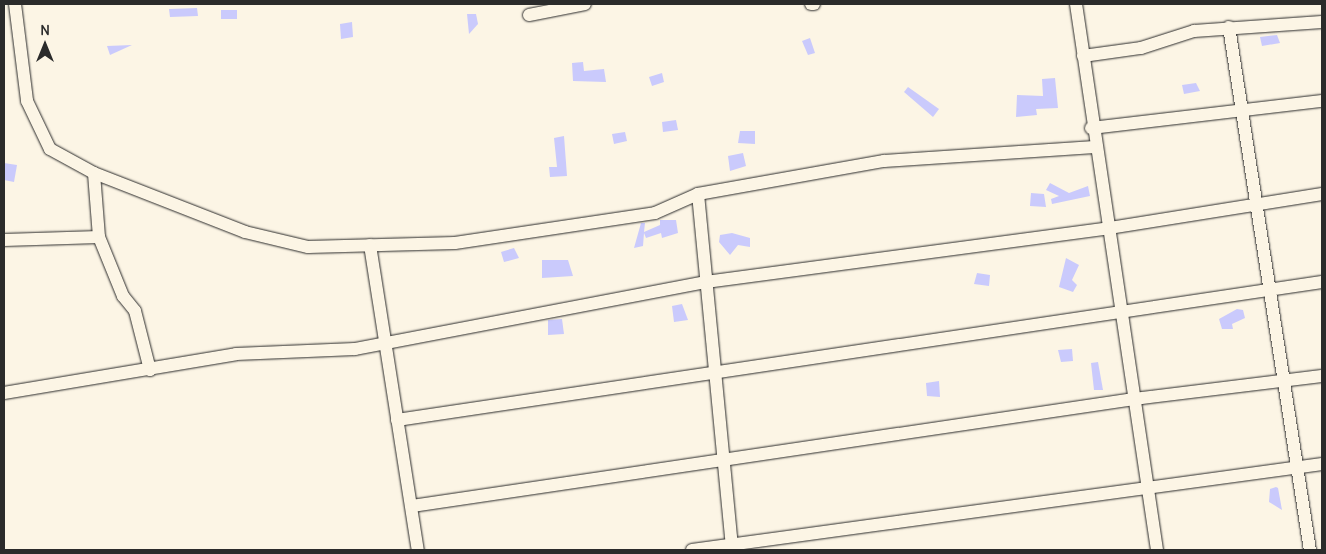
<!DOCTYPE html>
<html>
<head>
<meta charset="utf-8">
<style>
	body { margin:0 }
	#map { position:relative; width:1326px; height:554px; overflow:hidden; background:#fcf5e5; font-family:Delius,sans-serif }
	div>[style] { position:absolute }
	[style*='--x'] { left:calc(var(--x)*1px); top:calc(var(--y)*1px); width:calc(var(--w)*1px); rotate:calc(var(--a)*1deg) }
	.building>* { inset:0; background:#cacafc }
	.roads { filter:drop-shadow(0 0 1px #2b2b2b) drop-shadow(0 0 1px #2b2b2b) }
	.minor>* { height:12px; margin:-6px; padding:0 6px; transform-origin:6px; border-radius:6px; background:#fcf5e5 }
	span { translate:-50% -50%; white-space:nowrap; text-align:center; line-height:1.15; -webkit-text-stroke:4px #fcf5e5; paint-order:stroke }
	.frame { position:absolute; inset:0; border:5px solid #2b2b2b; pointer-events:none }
	.north { position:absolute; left:20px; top:20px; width:50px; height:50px; -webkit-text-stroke:4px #fcf5e5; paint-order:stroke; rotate:0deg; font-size:14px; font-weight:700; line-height:20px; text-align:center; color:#2b2b2b }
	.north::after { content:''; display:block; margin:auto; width:18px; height:22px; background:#2b2b2b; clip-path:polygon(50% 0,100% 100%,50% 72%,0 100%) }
</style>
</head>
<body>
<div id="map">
	<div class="building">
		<div style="clip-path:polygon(197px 8px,198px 16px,170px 17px,169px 9px)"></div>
		<div style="clip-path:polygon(221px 10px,237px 10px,237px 19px,221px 19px)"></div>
		<div style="clip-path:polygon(467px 14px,476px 14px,478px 24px,469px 34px)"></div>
		<div style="clip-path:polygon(352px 22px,353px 37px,341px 39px,340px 24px)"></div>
		<div style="clip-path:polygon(1277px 35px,1280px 43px,1262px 46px,1260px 37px)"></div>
		<div style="clip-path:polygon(810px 38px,815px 53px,808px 55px,802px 41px)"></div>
		<div style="clip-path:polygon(132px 45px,110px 55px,107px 46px)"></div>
		<div style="clip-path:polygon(583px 62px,584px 71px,604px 69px,606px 82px,573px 81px,572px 63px)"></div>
		<div style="clip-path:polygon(662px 73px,664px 82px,652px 86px,649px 77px)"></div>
		<div style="clip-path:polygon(1055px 78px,1058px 108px,1036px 109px,1037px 115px,1016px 117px,1017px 95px,1043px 96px,1042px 79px)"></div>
		<div style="clip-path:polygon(1196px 83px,1200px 91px,1184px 94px,1182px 85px)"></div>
		<div style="clip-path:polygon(908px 87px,939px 109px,933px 117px,904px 92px)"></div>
		<div style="clip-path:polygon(676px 120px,678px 130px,663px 132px,662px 122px)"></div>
		<div style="clip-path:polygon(740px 131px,755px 131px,755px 144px,738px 143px)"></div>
		<div style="clip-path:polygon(625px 132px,627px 141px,614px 144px,612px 134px)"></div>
		<div style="clip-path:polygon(564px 136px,567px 176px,550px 177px,549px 167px,557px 167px,554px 138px)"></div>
		<div style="clip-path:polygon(743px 153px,746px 166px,730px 171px,728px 156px)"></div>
		<div style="clip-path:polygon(4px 163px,17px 165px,14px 182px,4px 180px)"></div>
		<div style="clip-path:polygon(1050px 183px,1069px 193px,1088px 186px,1090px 196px,1052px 204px,1051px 199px,1059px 196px,1046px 190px)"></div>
		<div style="clip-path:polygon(1031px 193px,1044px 194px,1046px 207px,1030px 206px)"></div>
		<div style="clip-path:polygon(660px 220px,676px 220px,678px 233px,662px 238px,661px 233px,646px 238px,644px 233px,643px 246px,634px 248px,641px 223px,645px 223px,644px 232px,660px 225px)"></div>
		<div style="clip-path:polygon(732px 233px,750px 238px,750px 247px,738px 245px,730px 255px,719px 242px,720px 235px)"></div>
		<div style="clip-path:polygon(514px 248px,519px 258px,504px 262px,501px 252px)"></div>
		<div style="clip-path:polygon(1066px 258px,1079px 265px,1072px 280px,1077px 285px,1073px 292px,1059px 287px)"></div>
		<div style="clip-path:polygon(542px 260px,568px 260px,573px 276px,542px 278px)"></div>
		<div style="clip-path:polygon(977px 273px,990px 275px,989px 286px,974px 284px)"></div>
		<div style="clip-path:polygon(682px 304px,688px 320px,674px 322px,672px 306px)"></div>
		<div style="clip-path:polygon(1237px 309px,1243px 310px,1245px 318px,1232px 324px,1233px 329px,1222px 329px,1219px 319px)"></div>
		<div style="clip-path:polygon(562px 319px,564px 334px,548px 335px,548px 320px)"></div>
		<div style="clip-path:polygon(1072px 349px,1073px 361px,1061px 362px,1058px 350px)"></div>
		<div style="clip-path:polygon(1098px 362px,1103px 390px,1094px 390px,1091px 363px)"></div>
		<div style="clip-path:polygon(939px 381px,940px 397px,927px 396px,926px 383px)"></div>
		<div style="clip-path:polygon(1276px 487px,1278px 488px,1282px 510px,1269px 502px,1270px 489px)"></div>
	</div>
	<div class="roads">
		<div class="minor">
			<div style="--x:15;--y:4;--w:98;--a:82.9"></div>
			<div style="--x:27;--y:101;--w:53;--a:64.4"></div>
			<div style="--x:50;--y:149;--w:50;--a:28.6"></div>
			<div style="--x:94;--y:173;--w:162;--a:21.3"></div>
			<div style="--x:245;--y:232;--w:65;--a:13.4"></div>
			<div style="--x:308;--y:247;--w:147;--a:-1.6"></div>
			<div style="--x:455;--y:243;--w:202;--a:-8.5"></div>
			<div style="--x:655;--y:213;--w:47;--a:-23.8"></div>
			<div style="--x:698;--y:194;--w:189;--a:-10.1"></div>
			<div style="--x:884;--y:161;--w:211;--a:-3.8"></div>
			<div style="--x:811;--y:4;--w:3;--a:0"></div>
			<div style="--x:1076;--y:4;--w:552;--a:81.56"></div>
			<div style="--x:529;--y:15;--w:57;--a:-11.1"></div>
			<div style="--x:1229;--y:27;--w:529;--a:81.2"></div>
			<div style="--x:1083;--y:56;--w:59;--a:-7.9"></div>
			<div style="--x:1141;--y:48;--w:56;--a:-17.8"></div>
			<div style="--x:1194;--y:31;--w:128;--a:-4"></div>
			<div style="--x:1091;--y:128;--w:233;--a:-6.7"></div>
			<div style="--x:698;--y:194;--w:358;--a:84.5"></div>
			<div style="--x:99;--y:237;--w:64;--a:67.9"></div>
			<div style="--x:123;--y:296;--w:19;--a:51"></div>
			<div style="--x:135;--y:311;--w:61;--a:75.7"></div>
			<div style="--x:4;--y:240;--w:95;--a:-1.8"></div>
			<div style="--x:99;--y:237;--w:64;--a:-94.5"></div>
			<div style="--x:370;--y:245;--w:309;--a:81.1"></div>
			<div style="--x:4;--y:393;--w:235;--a:-9.5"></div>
			<div style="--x:236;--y:354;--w:119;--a:-2.4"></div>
			<div style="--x:355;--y:349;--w:357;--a:-10.8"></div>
			<div style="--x:706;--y:282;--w:408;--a:-7.6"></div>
			<div style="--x:1110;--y:228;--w:215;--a:-9.1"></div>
			<div style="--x:397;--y:420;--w:935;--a:-8.49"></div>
			<div style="--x:412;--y:506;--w:730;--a:-8.43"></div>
			<div style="--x:1134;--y:399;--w:189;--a:-7"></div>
			<div style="--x:692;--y:550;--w:636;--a:-7.77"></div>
		</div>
	</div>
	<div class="frame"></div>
	<div class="north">N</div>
</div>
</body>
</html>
